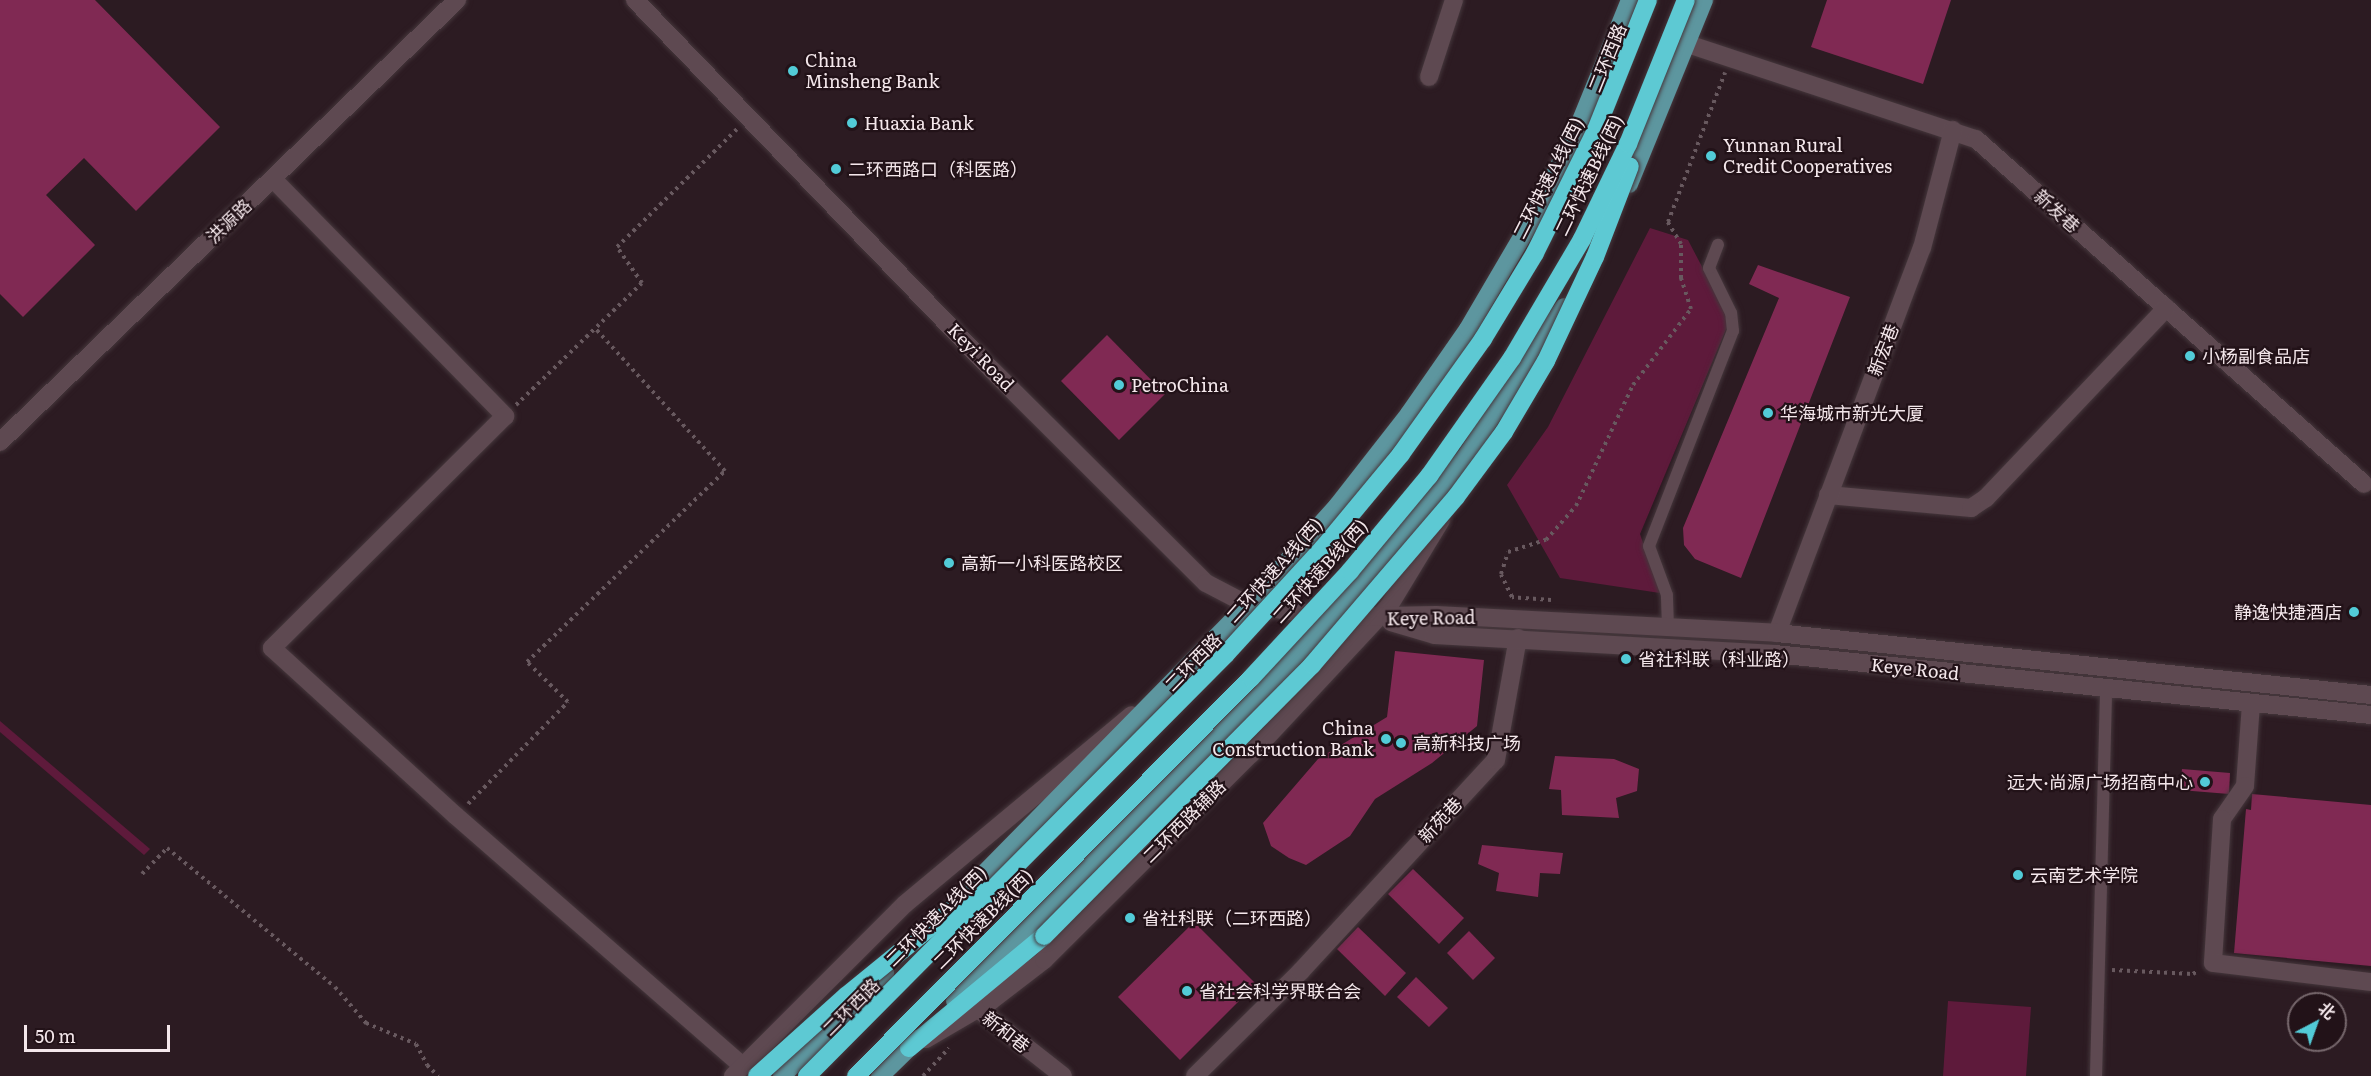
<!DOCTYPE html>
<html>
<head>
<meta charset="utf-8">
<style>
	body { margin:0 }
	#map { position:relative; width:2371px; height:1076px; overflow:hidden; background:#2c1b22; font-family:Literata,"Noto Sans SC",serif }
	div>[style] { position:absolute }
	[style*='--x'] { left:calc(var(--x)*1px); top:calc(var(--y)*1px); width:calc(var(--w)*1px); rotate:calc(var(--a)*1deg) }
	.green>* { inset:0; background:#5e1a3b }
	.building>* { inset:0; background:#802953 }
	.path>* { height:4px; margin-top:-2px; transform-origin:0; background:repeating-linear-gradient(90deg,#68595f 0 3px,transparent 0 7.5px) }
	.roads { filter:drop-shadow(0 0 2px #45373c) drop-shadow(0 0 2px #45373c) }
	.lane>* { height:12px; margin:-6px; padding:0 6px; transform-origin:6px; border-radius:6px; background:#5e4951 }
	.street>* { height:18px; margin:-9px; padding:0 9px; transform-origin:9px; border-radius:9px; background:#5e4951 }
	.secondary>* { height:18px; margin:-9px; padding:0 9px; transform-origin:9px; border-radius:9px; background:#5e4951 }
	.primary>* { height:18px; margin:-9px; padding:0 9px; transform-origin:9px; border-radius:9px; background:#5d969f }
	.highway>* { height:18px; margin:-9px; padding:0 9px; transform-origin:9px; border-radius:9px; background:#5dc9d3 }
	.bridges { filter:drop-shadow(0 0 2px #45373c) drop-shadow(0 0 2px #45373c) }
	.highway-bridge>* { height:18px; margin:-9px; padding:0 9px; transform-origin:9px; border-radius:9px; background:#5dc9d3 }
	.dots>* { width:16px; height:16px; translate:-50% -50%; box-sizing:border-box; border:3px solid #221218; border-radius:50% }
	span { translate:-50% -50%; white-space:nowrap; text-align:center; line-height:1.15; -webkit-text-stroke:4.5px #221218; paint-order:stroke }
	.street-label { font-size:18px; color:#f4e7eb }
	.poi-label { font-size:18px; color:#f4e7eb }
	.left { translate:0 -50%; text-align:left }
	.right { translate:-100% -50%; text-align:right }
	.north { position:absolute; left:2287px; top:992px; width:60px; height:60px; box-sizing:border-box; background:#221218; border:2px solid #76676c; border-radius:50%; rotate:41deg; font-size:16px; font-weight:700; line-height:24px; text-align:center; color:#f4e7eb }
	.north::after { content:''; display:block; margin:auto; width:21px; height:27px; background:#52cbd7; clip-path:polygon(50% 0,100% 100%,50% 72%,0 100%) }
	.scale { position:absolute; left:24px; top:1025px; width:146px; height:27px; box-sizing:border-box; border:3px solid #f4e7eb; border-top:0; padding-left:8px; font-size:18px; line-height:21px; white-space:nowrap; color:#f4e7eb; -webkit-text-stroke:4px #221218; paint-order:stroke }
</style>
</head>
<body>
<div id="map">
	<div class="green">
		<div style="clip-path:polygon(1650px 228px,1688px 240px,1730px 320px,1640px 534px,1660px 593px,1560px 578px,1507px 485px,1548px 427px)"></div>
		<div style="clip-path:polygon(0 721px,150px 849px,144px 855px,0 732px)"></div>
		<div style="clip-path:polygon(1948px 1001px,2031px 1007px,2026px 1076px,1943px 1076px)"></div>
	</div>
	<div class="building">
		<div style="clip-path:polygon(0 0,95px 0,220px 127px,136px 211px,84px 158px,46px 195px,95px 245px,23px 317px,0 294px)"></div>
		<div style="clip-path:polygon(1827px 0,1951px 0,1923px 84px,1811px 47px)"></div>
		<div style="clip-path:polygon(1758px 265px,1850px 297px,1741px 578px,1695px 559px,1684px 545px,1683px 528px,1779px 298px,1749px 284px)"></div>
		<div style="clip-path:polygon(1107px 335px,1165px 394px,1119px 440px,1061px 381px)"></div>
		<div style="clip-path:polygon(1395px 651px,1484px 660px,1477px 726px,1432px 763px,1375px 799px,1350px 836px,1306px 865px,1289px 858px,1271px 846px,1263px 823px,1318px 759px,1387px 717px)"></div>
		<div style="clip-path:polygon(1555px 756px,1614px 759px,1639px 769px,1637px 791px,1616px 798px,1619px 818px,1562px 815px,1561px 790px,1549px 789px)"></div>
		<div style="clip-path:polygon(2182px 769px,2230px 773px,2229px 794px,2180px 790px)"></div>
		<div style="clip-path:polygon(2252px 794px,2371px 805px,2371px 966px,2234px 953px,2246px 809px,2251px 810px)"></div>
		<div style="clip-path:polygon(1482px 845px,1563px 853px,1560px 874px,1540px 873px,1538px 897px,1496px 891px,1499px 873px,1478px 864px)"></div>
		<div style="clip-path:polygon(1413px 869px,1464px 918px,1439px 944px,1388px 894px)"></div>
		<div style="clip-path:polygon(1194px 922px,1256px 984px,1180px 1060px,1118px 997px)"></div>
		<div style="clip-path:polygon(1358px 927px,1406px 973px,1385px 996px,1337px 949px)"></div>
		<div style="clip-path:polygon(1469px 931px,1495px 958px,1473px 980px,1447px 953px)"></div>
		<div style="clip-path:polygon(1416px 977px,1448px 1008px,1429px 1027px,1397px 997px)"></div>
	</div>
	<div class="path">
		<div style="--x:516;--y:405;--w:175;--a:-44.1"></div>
		<div style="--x:642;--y:283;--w:44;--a:-124.8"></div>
		<div style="--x:617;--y:247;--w:168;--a:-44.5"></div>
		<div style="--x:1551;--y:600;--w:39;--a:-176"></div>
		<div style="--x:1512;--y:597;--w:25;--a:-116"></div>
		<div style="--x:1501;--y:574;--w:23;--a:-72"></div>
		<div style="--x:1508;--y:552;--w:40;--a:-18"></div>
		<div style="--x:1546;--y:540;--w:45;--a:-48.6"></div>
		<div style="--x:1576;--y:506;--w:134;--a:-64.8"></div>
		<div style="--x:1633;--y:385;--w:96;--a:-52.7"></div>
		<div style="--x:1691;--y:309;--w:33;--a:-108"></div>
		<div style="--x:1681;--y:278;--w:34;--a:-90"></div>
		<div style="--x:1681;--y:244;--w:26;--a:-121"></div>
		<div style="--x:1668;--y:222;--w:160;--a:-69.1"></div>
		<div style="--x:468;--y:804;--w:143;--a:-45.6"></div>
		<div style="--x:568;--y:702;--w:57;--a:-135.7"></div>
		<div style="--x:527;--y:662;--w:275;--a:-44"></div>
		<div style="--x:725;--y:471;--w:193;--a:-132.3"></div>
		<div style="--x:142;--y:874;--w:36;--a:-46"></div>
		<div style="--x:167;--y:848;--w:218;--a:39.6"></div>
		<div style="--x:335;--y:987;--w:48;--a:49.3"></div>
		<div style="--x:366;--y:1023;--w:54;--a:22.8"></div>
		<div style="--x:416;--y:1044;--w:24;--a:62"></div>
		<div style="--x:427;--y:1065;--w:16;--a:45"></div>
		<div style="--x:2112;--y:970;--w:81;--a:2.8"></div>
		<div style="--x:2193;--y:974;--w:7;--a:-34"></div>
		<div style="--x:923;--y:1076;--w:38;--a:-47"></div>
	</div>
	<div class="roads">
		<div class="lane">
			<div style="--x:1668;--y:627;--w:32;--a:-92"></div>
			<div style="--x:1667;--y:595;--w:52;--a:-110.2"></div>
			<div style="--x:1649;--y:546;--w:231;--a:-68.7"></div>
			<div style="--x:1733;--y:331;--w:18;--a:-96"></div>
			<div style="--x:1731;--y:313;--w:50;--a:-116.1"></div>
			<div style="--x:1709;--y:268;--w:25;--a:-69"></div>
			<div style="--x:2096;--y:1076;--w:387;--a:-88.5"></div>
		</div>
		<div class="street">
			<div style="--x:1688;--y:44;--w:303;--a:18.3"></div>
			<div style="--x:1976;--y:139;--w:519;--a:41.64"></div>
			<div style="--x:1429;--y:77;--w:81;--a:-72"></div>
			<div style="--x:273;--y:179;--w:332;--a:45.6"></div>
			<div style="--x:505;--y:416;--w:329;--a:135.1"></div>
			<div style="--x:272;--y:648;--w:249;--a:42.4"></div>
			<div style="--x:456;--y:816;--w:381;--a:41.1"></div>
			<div style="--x:1828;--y:495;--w:144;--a:5.2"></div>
			<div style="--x:1971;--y:508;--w:18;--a:-34"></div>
			<div style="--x:1986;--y:498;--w:262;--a:-46.5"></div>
			<div style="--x:1777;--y:633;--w:411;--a:-69.4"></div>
			<div style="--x:1922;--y:248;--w:122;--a:-75.3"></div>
			<div style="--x:2251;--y:704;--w:82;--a:94.2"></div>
			<div style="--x:2245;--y:786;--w:40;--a:124.9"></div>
			<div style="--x:2222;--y:819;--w:144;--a:93.6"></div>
			<div style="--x:2213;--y:963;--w:159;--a:6.9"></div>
			<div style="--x:978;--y:1009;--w:108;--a:38.2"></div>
			<div style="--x:926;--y:1039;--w:75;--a:-30.3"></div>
			<div style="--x:991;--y:1001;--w:67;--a:-37.7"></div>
			<div style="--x:1044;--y:960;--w:292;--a:-44.9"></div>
			<div style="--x:1251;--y:754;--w:202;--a:-47"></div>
			<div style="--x:1389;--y:606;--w:100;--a:-58.8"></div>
			<div style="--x:733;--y:1076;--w:243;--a:-45"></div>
			<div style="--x:905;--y:904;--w:295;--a:-39.8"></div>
			<div style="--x:1195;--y:1076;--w:149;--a:-44.7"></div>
			<div style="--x:1301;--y:971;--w:287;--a:-47.3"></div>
			<div style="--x:1496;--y:760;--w:124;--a:-79.8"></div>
		</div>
		<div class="secondary">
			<div style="--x:635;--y:0;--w:513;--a:46.03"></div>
			<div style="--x:991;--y:369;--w:303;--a:44.9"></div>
			<div style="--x:1206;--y:583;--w:47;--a:27.6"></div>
			<div style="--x:1248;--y:605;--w:85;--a:8.1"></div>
			<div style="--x:1332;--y:617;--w:104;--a:-1.1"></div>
			<div style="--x:1436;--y:615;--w:341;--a:3"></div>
			<div style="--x:1777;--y:633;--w:597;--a:5.96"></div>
			<div style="--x:0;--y:442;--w:636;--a:-44.04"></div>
			<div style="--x:1391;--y:622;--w:46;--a:16.5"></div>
			<div style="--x:1435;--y:635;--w:341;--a:3.2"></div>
			<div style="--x:1775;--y:654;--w:599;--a:5.84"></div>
		</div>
		<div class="primary">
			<div style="--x:1629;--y:184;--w:199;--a:-67.8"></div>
			<div style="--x:964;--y:894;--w:405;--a:-45.5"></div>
			<div style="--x:1248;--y:605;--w:135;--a:-48"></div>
			<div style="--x:1338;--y:505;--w:115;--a:-52"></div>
			<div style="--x:1409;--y:414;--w:103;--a:-55.2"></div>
			<div style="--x:1468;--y:329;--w:132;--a:-59.6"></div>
			<div style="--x:1535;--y:215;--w:102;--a:-63.9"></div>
			<div style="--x:1580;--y:123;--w:133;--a:-67.9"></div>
			<div style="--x:955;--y:1001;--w:438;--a:-45.2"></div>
			<div style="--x:1264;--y:690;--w:146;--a:-47.2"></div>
			<div style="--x:1363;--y:583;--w:164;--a:-51"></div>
			<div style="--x:1466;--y:456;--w:178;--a:-56.7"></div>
			<div style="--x:782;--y:1076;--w:146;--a:-45"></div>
			<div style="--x:880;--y:1076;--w:54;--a:-44.3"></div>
		</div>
		<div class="highway">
			<div style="--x:909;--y:1048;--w:175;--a:-39.7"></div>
		</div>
	</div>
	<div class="bridges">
		<div class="highway-bridge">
			<div style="--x:1044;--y:936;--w:381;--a:-45.3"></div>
			<div style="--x:1312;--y:665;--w:221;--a:-49.4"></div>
			<div style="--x:1456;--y:497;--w:81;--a:-53.6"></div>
			<div style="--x:1504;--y:432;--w:82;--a:-59.4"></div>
			<div style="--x:1546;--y:361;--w:115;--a:-64.8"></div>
			<div style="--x:1595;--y:257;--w:97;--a:-69"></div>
			<div style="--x:757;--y:1076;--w:120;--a:-42"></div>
			<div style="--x:846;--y:996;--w:174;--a:-39.2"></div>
			<div style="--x:807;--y:1076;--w:595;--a:-45.2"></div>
			<div style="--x:1226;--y:654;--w:144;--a:-47.5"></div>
			<div style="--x:1323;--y:548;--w:122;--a:-50.3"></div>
			<div style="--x:1401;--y:454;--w:141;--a:-54.5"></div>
			<div style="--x:1483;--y:339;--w:100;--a:-58.8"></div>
			<div style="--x:1535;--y:253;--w:137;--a:-63.6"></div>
			<div style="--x:1596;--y:130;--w:140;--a:-68.2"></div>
			<div style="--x:856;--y:1076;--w:561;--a:-45.22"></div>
			<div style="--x:1251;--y:678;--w:146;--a:-47.2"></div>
			<div style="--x:1350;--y:571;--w:124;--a:-50.3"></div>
			<div style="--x:1429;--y:476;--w:144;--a:-54.9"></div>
			<div style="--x:1512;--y:358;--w:138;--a:-59.5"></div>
			<div style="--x:1582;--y:239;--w:106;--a:-64.2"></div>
			<div style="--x:1628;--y:144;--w:155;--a:-68.1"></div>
		</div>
	</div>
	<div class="dots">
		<div style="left:793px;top:71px;background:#52cbd7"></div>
		<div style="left:852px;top:123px;background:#52cbd7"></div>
		<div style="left:1711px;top:156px;background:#52cbd7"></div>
		<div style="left:836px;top:169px;background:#52cbd7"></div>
		<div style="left:2190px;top:356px;background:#52cbd7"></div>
		<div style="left:1119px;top:385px;background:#52cbd7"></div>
		<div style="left:1768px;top:413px;background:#52cbd7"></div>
		<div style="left:949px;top:563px;background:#52cbd7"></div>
		<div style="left:2354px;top:612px;background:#52cbd7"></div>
		<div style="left:1626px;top:659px;background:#52cbd7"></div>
		<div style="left:1386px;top:739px;background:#52cbd7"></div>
		<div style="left:1401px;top:743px;background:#52cbd7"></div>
		<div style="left:2205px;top:782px;background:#52cbd7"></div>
		<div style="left:2018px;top:875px;background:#52cbd7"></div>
		<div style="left:1130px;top:918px;background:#52cbd7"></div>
		<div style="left:1187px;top:991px;background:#52cbd7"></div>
	</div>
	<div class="street-label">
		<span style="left:1607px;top:58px;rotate:-68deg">二环西路</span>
		<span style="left:1589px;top:175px;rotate:-64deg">二环快速B线(西)</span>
		<span style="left:1548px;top:178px;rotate:-63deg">二环快速A线(西)</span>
		<span style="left:2057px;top:211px;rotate:42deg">新发巷</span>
		<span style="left:229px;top:221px;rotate:-44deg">洪源路</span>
		<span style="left:1883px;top:350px;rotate:-69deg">新宏巷</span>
		<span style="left:981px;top:357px;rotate:46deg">Keyi Road</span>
		<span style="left:1274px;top:570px;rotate:-48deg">二环快速A线(西)</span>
		<span style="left:1320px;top:571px;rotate:-48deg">二环快速B线(西)</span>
		<span style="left:1431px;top:618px;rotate:-1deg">Keye Road</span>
		<span style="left:1193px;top:662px;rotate:-46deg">二环西路</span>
		<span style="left:1915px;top:669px;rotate:6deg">Keye Road</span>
		<span style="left:1440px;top:820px;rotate:-47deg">新苑巷</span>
		<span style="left:1184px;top:821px;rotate:-45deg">二环西路辅路</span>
		<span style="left:936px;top:916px;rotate:-45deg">二环快速A线(西)</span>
		<span style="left:983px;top:919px;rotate:-45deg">二环快速B线(西)</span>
		<span style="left:851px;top:1007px;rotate:-45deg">二环西路</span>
		<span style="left:1006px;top:1032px;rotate:38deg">新和巷</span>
	</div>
	<div class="poi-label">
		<span class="left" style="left:805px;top:71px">China<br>Minsheng Bank</span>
		<span class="left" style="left:864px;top:123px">Huaxia Bank</span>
		<span class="left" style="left:1723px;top:156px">Yunnan Rural<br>Credit Cooperatives</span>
		<span class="left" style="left:848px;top:169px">二环西路口（科医路）</span>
		<span class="left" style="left:2202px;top:356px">小杨副食品店</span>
		<span class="left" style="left:1131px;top:385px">PetroChina</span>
		<span class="left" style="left:1780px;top:413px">华海城市新光大厦</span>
		<span class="left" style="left:961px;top:563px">高新一小科医路校区</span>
		<span class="right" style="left:2342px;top:612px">静逸快捷酒店</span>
		<span class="left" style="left:1638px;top:659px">省社科联（科业路）</span>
		<span class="right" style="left:1374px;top:739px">China<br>Construction Bank</span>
		<span class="left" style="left:1413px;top:743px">高新科技广场</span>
		<span class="right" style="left:2193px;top:782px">远大·尚源广场招商中心</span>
		<span class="left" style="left:2030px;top:875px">云南艺术学院</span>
		<span class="left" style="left:1142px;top:918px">省社科联（二环西路）</span>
		<span class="left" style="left:1199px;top:991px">省社会科学界联合会</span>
	</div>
	<div class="north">北</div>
	<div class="scale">50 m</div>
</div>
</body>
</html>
